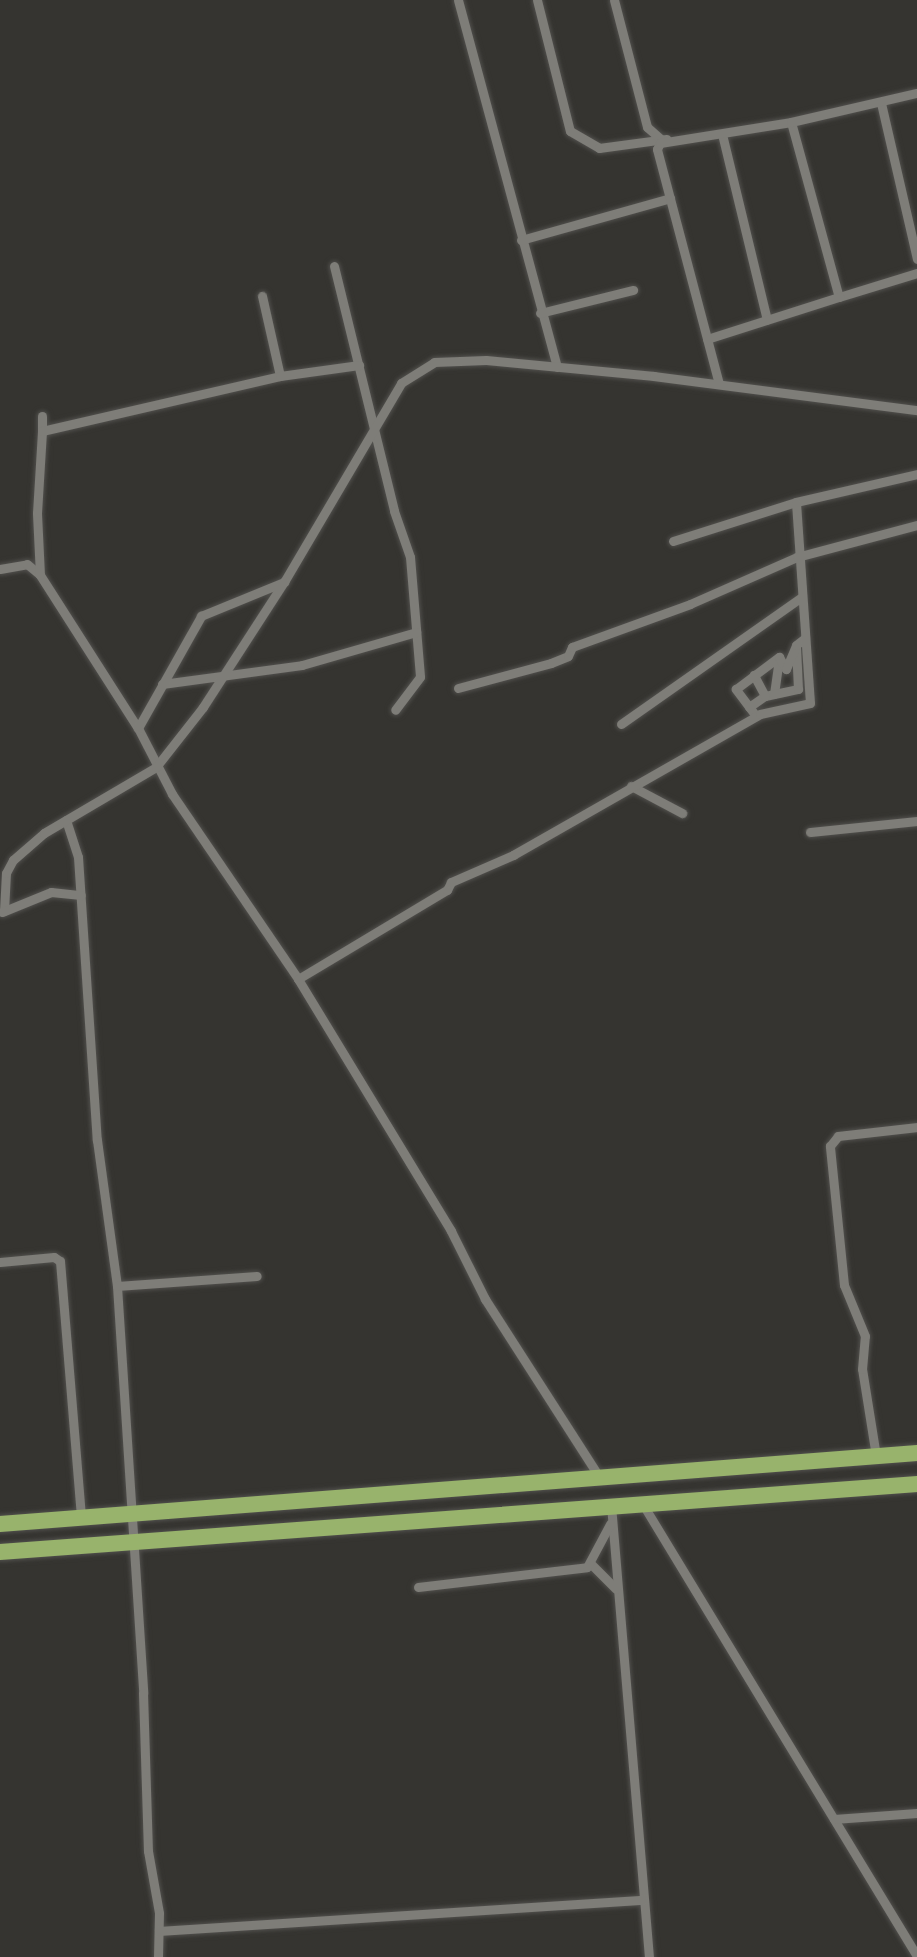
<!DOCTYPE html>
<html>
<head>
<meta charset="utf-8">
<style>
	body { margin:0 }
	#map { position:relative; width:917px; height:1957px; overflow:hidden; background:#353430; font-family:"Golos Text",sans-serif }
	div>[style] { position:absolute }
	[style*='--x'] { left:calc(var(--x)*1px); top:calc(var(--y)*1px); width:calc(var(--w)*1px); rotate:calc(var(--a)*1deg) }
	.roads { filter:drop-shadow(0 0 2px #51504d) drop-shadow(0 0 2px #51504d) }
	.street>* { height:9px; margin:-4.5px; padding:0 4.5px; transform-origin:4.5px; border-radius:4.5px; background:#7e7d78 }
	.highway>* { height:16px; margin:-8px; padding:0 8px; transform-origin:8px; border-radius:8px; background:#98b36c }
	span { translate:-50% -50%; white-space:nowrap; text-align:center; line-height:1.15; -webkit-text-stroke:6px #1c1c1a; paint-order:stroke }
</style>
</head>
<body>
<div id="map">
	<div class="roads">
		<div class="street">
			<div style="--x:458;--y:0;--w:380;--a:74.9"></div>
			<div style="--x:537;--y:0;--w:135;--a:75.9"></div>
			<div style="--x:570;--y:131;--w:34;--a:30"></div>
			<div style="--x:599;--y:148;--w:68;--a:-7.7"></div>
			<div style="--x:614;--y:0;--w:131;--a:75.4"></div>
			<div style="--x:647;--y:127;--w:18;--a:41"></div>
			<div style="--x:881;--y:103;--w:160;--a:77"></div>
			<div style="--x:791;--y:122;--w:181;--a:74.7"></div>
			<div style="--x:839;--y:297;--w:82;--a:-17.1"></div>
			<div style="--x:722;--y:134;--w:191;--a:76.4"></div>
			<div style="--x:521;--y:240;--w:155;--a:-15.7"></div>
			<div style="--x:334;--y:266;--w:252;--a:76.2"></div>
			<div style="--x:394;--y:511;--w:49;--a:70.8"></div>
			<div style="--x:410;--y:557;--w:120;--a:85.2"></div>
			<div style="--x:420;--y:677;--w:41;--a:127.1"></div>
			<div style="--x:262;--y:296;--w:82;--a:77.3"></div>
			<div style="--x:540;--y:313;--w:96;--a:-13.9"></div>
			<div style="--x:707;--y:339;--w:139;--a:-17.7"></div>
			<div style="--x:719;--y:384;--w:243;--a:-104.8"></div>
			<div style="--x:657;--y:149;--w:7;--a:-63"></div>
			<div style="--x:660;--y:143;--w:133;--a:-9.1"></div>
			<div style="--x:791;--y:122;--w:129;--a:-13"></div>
			<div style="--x:42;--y:416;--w:15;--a:90"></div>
			<div style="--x:673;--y:541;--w:129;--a:-17.6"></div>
			<div style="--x:796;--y:502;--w:124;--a:-13"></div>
			<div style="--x:0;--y:569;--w:27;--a:-10"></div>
			<div style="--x:27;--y:564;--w:17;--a:40"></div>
			<div style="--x:40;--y:575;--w:182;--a:57.4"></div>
			<div style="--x:138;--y:728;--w:74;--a:62.7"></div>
			<div style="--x:172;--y:794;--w:224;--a:55.7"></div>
			<div style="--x:298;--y:979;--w:295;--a:58.7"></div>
			<div style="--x:451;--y:1231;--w:76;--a:63.4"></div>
			<div style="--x:485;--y:1299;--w:213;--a:57.3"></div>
			<div style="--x:40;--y:575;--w:62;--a:-92.8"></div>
			<div style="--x:37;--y:513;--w:82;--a:-86.5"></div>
			<div style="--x:42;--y:431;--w:244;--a:-13"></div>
			<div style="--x:280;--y:376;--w:80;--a:-7.9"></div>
			<div style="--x:162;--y:684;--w:141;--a:-7.7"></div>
			<div style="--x:302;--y:665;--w:119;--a:-16.1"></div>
			<div style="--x:458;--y:688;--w:96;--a:-15"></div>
			<div style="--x:551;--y:663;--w:18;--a:-22"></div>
			<div style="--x:568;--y:656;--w:10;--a:-66"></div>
			<div style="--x:572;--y:647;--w:126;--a:-20"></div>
			<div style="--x:690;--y:604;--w:117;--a:-23.7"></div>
			<div style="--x:797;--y:557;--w:124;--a:-14.9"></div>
			<div style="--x:774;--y:694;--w:37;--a:-82"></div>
			<div style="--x:765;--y:696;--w:34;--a:-12"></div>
			<div style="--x:798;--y:689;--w:42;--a:-92.7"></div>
			<div style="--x:749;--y:707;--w:19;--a:-35"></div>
			<div style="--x:765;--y:696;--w:24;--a:-118"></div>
			<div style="--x:756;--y:716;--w:34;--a:-127"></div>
			<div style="--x:736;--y:689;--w:54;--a:-36.7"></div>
			<div style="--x:779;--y:657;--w:14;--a:60"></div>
			<div style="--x:786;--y:669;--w:26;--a:-67"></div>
			<div style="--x:796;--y:645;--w:11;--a:-38"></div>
			<div style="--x:621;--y:724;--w:221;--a:-35.1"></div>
			<div style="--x:138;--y:728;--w:129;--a:-60.6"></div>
			<div style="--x:201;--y:616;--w:90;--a:-22.3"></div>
			<div style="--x:284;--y:582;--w:231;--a:-59.5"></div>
			<div style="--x:401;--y:383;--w:39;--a:-32"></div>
			<div style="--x:434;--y:362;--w:52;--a:-2.2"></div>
			<div style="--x:486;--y:360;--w:169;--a:5.4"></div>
			<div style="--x:654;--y:376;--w:265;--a:7.4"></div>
			<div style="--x:631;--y:786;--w:58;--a:27.9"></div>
			<div style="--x:66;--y:820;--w:39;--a:72"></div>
			<div style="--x:78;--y:857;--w:284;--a:86.2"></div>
			<div style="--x:97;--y:1140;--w:147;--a:82.2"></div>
			<div style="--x:117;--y:1286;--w:408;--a:86.3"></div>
			<div style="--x:143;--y:1693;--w:158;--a:88.2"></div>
			<div style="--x:148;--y:1851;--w:63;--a:79.9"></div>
			<div style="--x:159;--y:1913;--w:44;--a:91.3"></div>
			<div style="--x:810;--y:832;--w:108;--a:-5.9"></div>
			<div style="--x:4;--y:911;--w:38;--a:-87"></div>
			<div style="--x:6;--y:873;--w:15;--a:-62"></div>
			<div style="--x:13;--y:860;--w:41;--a:-41.1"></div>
			<div style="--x:44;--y:833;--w:130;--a:-30.5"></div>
			<div style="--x:156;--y:767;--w:76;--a:-51.9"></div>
			<div style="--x:203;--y:707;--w:149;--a:-57.1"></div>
			<div style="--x:2;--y:912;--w:53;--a:-22.2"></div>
			<div style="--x:51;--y:892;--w:30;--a:6"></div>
			<div style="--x:298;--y:979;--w:174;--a:-30.9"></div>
			<div style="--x:447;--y:890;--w:9;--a:-63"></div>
			<div style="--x:451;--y:882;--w:68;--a:-23.5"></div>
			<div style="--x:513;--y:855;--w:284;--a:-29.7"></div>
			<div style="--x:760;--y:714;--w:51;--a:-12.4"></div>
			<div style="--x:810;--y:703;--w:201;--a:-94"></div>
			<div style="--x:0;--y:1262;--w:54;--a:-5.3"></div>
			<div style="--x:54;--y:1257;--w:7;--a:34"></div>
			<div style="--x:60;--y:1261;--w:258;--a:85.3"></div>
			<div style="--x:117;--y:1286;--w:140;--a:-4.1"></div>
			<div style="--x:876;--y:1456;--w:88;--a:-99.1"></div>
			<div style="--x:862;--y:1369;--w:33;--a:-85"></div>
			<div style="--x:865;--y:1336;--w:55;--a:-112.4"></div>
			<div style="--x:844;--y:1285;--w:140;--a:-95.8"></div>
			<div style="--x:830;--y:1146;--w:13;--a:-51"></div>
			<div style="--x:838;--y:1136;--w:80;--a:-6.5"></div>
			<div style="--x:642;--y:1503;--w:530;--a:58.74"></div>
			<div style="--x:611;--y:1505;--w:454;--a:85.2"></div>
			<div style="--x:591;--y:1564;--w:35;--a:45"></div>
			<div style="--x:418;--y:1587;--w:170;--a:-6.7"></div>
			<div style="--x:587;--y:1567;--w:49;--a:-61.9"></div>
			<div style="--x:834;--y:1819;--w:83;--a:-4.1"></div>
			<div style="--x:159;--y:1931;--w:485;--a:-3.7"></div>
		</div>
		<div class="highway">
			<div style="--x:0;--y:1524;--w:920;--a:-4.43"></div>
			<div style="--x:0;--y:1552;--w:920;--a:-4.24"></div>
		</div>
	</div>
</div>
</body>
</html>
